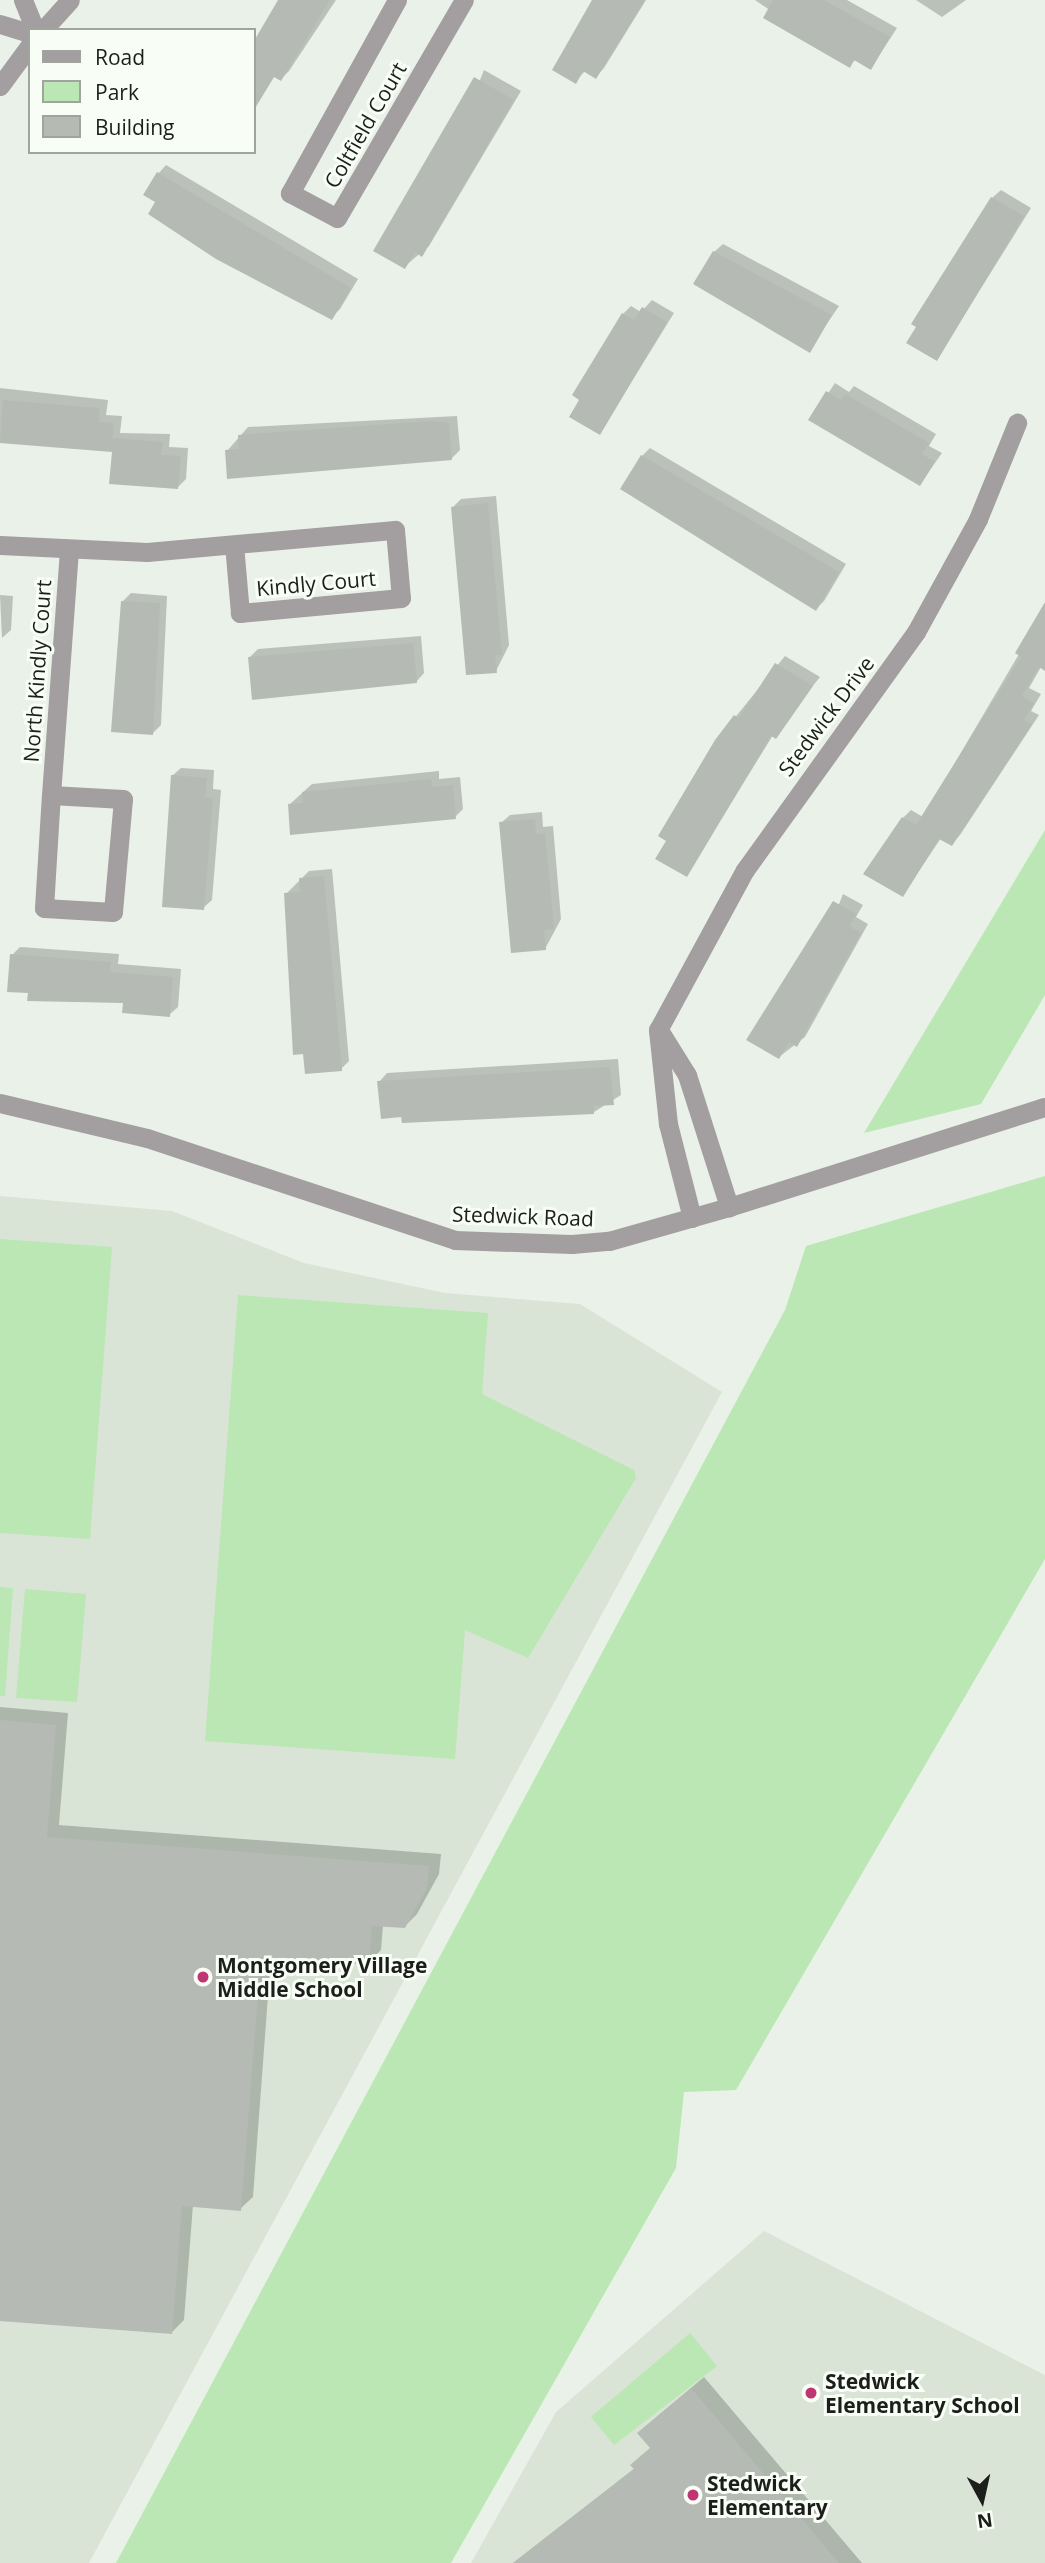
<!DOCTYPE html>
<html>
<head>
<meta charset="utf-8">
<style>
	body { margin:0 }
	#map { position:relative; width:1045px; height:2563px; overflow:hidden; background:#eaf1e9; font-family:"Open Sans",sans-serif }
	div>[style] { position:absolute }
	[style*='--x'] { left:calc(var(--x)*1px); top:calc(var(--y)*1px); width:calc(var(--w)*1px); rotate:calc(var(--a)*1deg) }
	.built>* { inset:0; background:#d9e4d6 }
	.green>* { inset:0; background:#bae7b3 }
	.shadow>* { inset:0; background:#0003 }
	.building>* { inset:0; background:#b5bbb4 }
	.minor>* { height:19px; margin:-9.5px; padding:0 9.5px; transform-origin:9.5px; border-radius:9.5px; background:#a39ea0 }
	.tertiary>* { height:19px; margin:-9.5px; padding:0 9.5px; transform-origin:9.5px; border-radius:9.5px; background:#a39ea0 }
	.dots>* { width:19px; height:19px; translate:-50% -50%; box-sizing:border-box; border:4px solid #f8fef6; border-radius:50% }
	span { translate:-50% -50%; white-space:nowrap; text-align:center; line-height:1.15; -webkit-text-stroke:6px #f8fef6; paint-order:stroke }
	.street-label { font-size:21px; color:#1c1e1c }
	.poi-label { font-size:21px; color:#1c1e1c; font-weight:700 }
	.left { translate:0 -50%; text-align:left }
	.legend { position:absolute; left:28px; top:28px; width:228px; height:126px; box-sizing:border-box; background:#f8fef6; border:2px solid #a0a49f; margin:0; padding:9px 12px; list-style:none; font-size:21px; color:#1c1e1c }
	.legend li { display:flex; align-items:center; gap:14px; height:35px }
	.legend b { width:35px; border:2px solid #a0a49f }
	.north { position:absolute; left:947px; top:2465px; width:70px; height:70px; -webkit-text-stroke:5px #f8fef6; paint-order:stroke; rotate:172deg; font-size:19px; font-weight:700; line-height:28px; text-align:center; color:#1c1e1c }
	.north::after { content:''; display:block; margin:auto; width:24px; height:32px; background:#1c1e1c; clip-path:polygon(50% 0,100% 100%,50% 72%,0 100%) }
</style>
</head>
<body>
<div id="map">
	<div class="built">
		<div style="clip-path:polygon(0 1196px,172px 1211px,304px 1263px,445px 1293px,580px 1304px,722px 1392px,89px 2563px,0 2563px)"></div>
		<div style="clip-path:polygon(764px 2231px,1045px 2375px,1045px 2563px,471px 2563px,556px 2412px)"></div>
	</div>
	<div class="green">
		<div style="clip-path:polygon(1045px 830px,1045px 995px,981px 1104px,864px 1133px)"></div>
		<div style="clip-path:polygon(1045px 1176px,1045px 1559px,736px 2090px,684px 2092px,676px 2168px,451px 2563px,116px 2563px,785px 1310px,806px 1246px)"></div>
		<div style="clip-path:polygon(0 1239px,112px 1247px,90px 1539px,0 1533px)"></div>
		<div style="clip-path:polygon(238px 1295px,488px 1313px,482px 1394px,634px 1470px,636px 1478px,528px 1658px,465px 1630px,455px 1759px,205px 1741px)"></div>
		<div style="clip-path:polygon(0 1587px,13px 1588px,5px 1696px,0 1696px)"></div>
		<div style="clip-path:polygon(25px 1589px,86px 1594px,77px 1702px,16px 1698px)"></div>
		<div style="clip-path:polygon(690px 2333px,717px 2366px,614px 2445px,591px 2417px)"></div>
	</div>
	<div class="shadow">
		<div style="clip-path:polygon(282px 0,336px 0,289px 71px,281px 79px,275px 75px,254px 107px,254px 49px)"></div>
		<div style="clip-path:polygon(595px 0,646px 0,604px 68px,596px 77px,585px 71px,575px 82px)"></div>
		<div style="clip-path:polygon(755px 0,847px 0,897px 28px,871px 68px,856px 59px,850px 65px)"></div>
		<div style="clip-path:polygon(916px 0,966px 0,942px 17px)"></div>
		<div style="clip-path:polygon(484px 70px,521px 91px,429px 246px,404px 267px)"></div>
		<div style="clip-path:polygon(166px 165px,358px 279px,340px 309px,332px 317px,157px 201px,158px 174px)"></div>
		<div style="clip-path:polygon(1001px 190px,1031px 208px,937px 359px,992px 198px)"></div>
		<div style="clip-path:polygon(723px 244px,839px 306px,809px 350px,714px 252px)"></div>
		<div style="clip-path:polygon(652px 300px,674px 313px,600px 433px,623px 314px,631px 306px,641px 312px)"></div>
		<div style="clip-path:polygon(835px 383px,849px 392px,854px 386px,936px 434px,929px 446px,942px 453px,920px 484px,810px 420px)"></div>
		<div style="clip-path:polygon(0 388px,108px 400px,106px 415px,122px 416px,120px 433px,170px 434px,169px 447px,188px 448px,186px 479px,178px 487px,114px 450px,0 441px)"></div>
		<div style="clip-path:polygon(457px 416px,460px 450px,452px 458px,227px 451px,248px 427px)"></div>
		<div style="clip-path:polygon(650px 448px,846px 564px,824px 601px,816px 609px,642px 456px)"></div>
		<div style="clip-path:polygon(496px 496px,509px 645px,496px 671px,453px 507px,461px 499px)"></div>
		<div style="clip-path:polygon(131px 593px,167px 596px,161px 725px,152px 734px,123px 601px)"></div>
		<div style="clip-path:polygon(0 595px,13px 596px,11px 630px,2px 638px)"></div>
		<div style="clip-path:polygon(1045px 610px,1045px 660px,1029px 688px,1041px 694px,1031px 711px,1039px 715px,960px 835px,951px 844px,941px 838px,903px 895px,903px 818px,911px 810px,923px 817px)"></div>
		<div style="clip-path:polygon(421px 636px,424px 673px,416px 682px,250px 657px,258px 649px)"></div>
		<div style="clip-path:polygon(785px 656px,820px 677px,773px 735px,687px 875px,716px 741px)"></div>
		<div style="clip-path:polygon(181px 768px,214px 770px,213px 789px,221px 790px,212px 900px,203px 908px,172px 776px)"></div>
		<div style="clip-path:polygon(439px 771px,439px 779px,460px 777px,463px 809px,455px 817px,290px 804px,312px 784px)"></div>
		<div style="clip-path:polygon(542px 812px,543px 827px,553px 826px,561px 919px,545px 949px,501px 823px,510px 815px)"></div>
		<div style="clip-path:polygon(332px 869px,349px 1061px,341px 1069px,305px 1052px,286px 894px,309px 871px)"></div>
		<div style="clip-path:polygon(843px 894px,863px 905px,856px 917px,868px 924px,805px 1037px,779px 1057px)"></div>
		<div style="clip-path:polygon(20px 947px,119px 954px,118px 964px,181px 969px,178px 1007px,169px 1015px,125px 1001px,30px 992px,12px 955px)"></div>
		<div style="clip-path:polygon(618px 1059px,621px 1095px,594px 1112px,379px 1082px,387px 1073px)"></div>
		<div style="clip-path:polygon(0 1707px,68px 1713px,59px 1825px,441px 1854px,439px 1874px,417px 1914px,405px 1926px,383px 1925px,381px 1950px,368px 1963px,271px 1956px,253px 2197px,240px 2209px,193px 2205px,184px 2320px,171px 2333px,0 2320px)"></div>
		<div style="clip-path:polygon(704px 2377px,862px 2563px,513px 2563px,635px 2468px,652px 2447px,652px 2421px)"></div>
	</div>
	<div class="building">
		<div style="clip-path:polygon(278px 0,330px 0,281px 81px,274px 77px,254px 110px,254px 41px)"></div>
		<div style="clip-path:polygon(592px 0,645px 0,596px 79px,583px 71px,576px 84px,552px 70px)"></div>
		<div style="clip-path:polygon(773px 0,824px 0,890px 37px,871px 70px,854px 60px,850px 68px,763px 18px)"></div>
		<div style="clip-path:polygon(474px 77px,514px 100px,422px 257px,415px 252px,405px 269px,373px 251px)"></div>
		<div style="clip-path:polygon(157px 172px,351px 288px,332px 320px,216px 259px,148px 214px,155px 202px,143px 195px)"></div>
		<div style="clip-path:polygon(991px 197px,1024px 216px,937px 361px,906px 343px,916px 327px,911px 324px)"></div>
		<div style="clip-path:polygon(713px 251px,832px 315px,810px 353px,693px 284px)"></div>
		<div style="clip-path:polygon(642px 307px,667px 322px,600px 435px,569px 417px,579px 400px,572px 395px,622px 313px,634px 320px)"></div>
		<div style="clip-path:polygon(826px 391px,841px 400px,845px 394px,929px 443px,922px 454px,935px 462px,920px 486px,808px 420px)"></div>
		<div style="clip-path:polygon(3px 400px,100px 408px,99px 422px,114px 423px,112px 448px,113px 438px,163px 442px,161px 455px,181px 456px,178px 489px,109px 484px,112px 452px,0 443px)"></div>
		<div style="clip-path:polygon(430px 421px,449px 423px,452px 460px,227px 479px,225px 450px,239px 449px,238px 435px)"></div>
		<div style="clip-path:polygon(641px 455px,839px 572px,816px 611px,620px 489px)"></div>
		<div style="clip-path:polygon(488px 503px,502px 655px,495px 655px,497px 673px,466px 675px,451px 507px)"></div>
		<div style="clip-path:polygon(121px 601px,160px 603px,153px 735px,111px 732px)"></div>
		<div style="clip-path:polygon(1045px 602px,1045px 671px,1039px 667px,1022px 696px,1034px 703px,1024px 720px,1032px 724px,952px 846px,939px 839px,903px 897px,863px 874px,902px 817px,916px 825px,1021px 657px,1015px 653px)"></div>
		<div style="clip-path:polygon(413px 643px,417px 683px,252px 700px,248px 657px)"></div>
		<div style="clip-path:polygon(775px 663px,813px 686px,776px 739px,771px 736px,687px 877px,655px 859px,666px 841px,658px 836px,715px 740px,734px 715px,739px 718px)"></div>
		<div style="clip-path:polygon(171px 775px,207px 778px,205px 797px,213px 798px,204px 910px,162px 907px)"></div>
		<div style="clip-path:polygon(431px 779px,432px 787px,453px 785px,456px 819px,290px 835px,288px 804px,303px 803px,302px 792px)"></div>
		<div style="clip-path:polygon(535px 819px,536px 834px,545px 833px,554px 929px,544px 930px,546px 950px,511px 953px,499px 822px)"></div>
		<div style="clip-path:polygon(324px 876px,342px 1071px,305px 1074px,303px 1054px,293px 1055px,284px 893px,300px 892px,299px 878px)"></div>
		<div style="clip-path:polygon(833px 901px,856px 914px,849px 926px,861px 933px,797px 1047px,789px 1042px,779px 1059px,746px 1040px)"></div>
		<div style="clip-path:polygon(10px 954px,111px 962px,110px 972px,173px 977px,170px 1017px,122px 1013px,123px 1003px,27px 1001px,28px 993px,7px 992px)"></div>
		<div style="clip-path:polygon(610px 1067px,614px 1105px,594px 1106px,594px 1114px,402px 1123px,401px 1117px,381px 1119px,377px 1081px)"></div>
		<div style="clip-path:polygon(0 1720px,56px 1725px,47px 1837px,429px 1866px,427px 1888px,405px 1928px,372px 1926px,369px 1965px,261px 1957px,241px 2211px,182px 2206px,172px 2334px,0 2321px)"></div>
		<div style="clip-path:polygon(691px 2388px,839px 2563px,513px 2563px,634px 2469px,630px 2465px,650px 2448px,637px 2433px)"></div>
	</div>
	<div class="minor">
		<div style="--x:23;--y:0;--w:32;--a:68"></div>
		<div style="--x:397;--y:0;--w:221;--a:119"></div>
		<div style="--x:290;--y:193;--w:53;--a:28"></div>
		<div style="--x:337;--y:218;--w:252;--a:-59.8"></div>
		<div style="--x:0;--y:24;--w:31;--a:17"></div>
		<div style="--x:0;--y:545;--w:147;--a:2.7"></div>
		<div style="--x:147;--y:552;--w:249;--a:-5.1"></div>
		<div style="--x:395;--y:530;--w:68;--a:85"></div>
		<div style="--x:401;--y:598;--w:162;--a:174.7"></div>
		<div style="--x:240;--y:613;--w:68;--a:-95"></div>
		<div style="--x:51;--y:795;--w:72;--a:3.2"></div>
		<div style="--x:123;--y:799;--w:113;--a:95.1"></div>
		<div style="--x:113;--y:912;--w:69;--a:-176.7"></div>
		<div style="--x:44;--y:908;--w:113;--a:-86.5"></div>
		<div style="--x:51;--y:795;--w:245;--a:-85.8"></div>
		<div style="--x:659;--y:1030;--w:53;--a:58.1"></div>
		<div style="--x:687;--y:1075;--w:139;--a:72.3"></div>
		<div style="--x:692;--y:1218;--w:97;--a:-104.3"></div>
		<div style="--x:668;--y:1124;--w:95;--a:-96.1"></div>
		<div style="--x:658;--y:1030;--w:182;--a:-61.5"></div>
		<div style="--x:745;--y:870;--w:293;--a:-54.3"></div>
		<div style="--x:916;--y:632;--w:129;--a:-61.2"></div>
		<div style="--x:978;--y:519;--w:104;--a:-67.9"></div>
	</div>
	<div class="tertiary">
		<div style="--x:43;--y:30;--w:40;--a:-48"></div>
		<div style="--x:0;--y:86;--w:51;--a:-53.8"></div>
		<div style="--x:0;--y:1103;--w:151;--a:13.4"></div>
		<div style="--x:147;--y:1138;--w:324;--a:18.3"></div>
		<div style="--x:455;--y:1240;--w:117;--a:2"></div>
		<div style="--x:572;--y:1244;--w:37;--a:-5"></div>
		<div style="--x:609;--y:1241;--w:125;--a:-15.8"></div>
		<div style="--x:729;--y:1207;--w:331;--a:-17.6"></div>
	</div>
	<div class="dots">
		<div style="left:203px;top:1977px;background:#bf3673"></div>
		<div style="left:811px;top:2393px;background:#bf3673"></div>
		<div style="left:693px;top:2495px;background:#bf3673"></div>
	</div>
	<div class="street-label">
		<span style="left:365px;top:125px;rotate:-60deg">Coltfield Court</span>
		<span style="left:316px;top:583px;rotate:-5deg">Kindly Court</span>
		<span style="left:37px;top:671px;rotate:-86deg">North Kindly Court</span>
		<span style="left:826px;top:716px;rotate:-53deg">Stedwick Drive</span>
		<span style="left:523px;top:1216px;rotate:2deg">Stedwick Road</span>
	</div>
	<div class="poi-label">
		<span class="left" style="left:217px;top:1977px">Montgomery Village<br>Middle School</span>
		<span class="left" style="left:825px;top:2393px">Stedwick<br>Elementary School</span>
		<span class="left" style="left:707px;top:2495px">Stedwick<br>Elementary</span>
	</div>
	<ul class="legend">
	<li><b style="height:9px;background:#a39ea0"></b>Road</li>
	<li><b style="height:19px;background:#bae7b3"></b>Park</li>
	<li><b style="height:19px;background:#b5bbb4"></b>Building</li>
	</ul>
	<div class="north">N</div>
</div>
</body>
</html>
